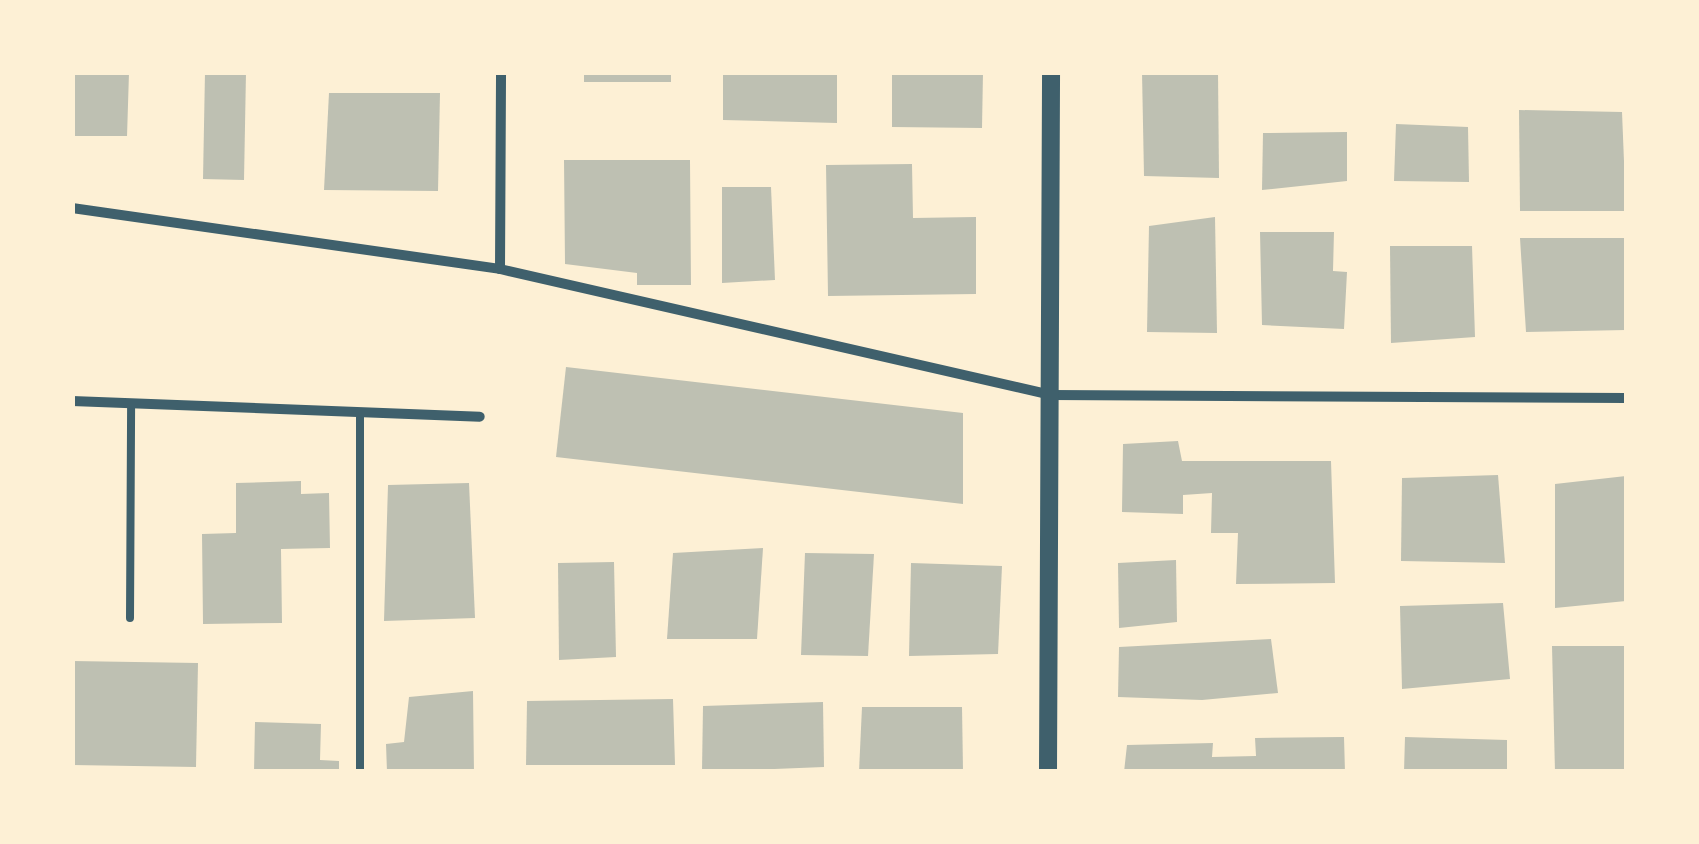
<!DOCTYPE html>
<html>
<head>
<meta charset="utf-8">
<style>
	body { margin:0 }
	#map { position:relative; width:1699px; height:844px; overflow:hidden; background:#fdf0d5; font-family:"Noto Serif",serif }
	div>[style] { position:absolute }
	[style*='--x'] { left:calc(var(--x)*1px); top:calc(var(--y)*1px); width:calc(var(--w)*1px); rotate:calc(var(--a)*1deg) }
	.building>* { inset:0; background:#bec0b2 }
	.service>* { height:8px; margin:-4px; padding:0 4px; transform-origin:4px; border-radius:4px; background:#3f606c }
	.minor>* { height:10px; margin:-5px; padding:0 5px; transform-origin:5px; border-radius:5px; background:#3f606c }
	.tertiary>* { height:18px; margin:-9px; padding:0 9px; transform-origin:9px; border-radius:9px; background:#3f606c }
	span { translate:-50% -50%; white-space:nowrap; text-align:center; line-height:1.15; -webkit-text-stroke:8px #fdf0d5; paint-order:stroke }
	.frame { position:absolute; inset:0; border:75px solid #fdf0d5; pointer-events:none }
</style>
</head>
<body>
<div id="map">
	<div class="building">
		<div style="clip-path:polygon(72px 72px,129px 72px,127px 136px,72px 136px)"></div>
		<div style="clip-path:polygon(205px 72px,246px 72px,244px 180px,203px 179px)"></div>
		<div style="clip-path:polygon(584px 72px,671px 72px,671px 82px,584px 82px)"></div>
		<div style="clip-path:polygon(723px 72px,837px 72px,837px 123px,723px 120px)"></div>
		<div style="clip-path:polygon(892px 72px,983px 72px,982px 128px,892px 127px)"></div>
		<div style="clip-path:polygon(1142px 72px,1218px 72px,1219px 178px,1144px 176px)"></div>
		<div style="clip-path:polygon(329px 93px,440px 93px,438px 191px,324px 190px)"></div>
		<div style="clip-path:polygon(1519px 110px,1622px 112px,1626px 211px,1520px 211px)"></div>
		<div style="clip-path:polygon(1396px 124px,1468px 127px,1469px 182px,1394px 181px)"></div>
		<div style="clip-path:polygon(1347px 132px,1347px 181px,1262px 190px,1263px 133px)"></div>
		<div style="clip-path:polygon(564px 160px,690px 160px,691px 285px,637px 285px,637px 273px,565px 264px)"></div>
		<div style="clip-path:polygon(912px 164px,913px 218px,976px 217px,976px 294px,828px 296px,826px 165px)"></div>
		<div style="clip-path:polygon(722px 187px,771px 187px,775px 280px,722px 283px)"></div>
		<div style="clip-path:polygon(1215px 217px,1217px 333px,1147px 332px,1149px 226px)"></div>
		<div style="clip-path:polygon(1260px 232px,1334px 232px,1333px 271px,1347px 272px,1344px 329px,1262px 325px)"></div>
		<div style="clip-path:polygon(1520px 238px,1626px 238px,1626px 330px,1526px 332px)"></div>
		<div style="clip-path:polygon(1390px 246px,1472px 246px,1475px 337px,1391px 343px)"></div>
		<div style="clip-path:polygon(566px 367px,963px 413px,963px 504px,556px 457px)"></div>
		<div style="clip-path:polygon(1178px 441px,1182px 461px,1331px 461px,1335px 583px,1236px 584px,1238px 533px,1211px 533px,1212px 493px,1183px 495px,1183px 514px,1122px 512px,1123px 444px)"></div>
		<div style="clip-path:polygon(1498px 475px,1505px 563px,1401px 561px,1402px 478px)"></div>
		<div style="clip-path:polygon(1626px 476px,1626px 601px,1555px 608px,1555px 484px)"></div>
		<div style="clip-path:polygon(301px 481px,301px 494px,329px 493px,330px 548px,281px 549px,282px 623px,203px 624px,202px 534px,236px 533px,236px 483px)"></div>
		<div style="clip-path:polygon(469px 483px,475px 618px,384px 621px,388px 485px)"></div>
		<div style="clip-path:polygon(763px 548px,757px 639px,667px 639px,673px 553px)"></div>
		<div style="clip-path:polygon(805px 553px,874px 554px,868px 656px,801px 655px)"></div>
		<div style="clip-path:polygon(1176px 560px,1177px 622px,1119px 628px,1118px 563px)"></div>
		<div style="clip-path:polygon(614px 562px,616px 657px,559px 660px,558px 563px)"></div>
		<div style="clip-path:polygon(911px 563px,1002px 566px,998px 654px,909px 656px)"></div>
		<div style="clip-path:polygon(1503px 603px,1510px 679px,1402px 689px,1400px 606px)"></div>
		<div style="clip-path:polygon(1271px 639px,1278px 693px,1202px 700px,1118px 697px,1119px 647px)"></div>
		<div style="clip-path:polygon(1552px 646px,1626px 646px,1626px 772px,1555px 772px)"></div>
		<div style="clip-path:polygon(72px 661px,198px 663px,196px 767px,72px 765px)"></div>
		<div style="clip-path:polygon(473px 691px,474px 772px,387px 772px,386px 744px,404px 742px,409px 697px)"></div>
		<div style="clip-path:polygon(673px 699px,675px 765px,526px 765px,527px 701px)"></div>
		<div style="clip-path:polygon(823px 702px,824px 767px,702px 772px,703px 706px)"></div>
		<div style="clip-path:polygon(862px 707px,962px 707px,963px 771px,859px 772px)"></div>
		<div style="clip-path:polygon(255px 722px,321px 724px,320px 760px,339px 761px,339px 772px,254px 772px)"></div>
		<div style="clip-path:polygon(1344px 737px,1345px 772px,1124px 772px,1127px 745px,1213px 743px,1212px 757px,1256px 756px,1255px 738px)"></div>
		<div style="clip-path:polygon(1405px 737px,1507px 740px,1507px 772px,1404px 772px)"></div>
	</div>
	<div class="service">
		<div style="--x:130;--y:618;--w:215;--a:-89.7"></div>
		<div style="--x:360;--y:772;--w:359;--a:-90"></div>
	</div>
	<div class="minor">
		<div style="--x:72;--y:208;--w:432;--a:8.1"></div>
		<div style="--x:500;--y:269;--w:565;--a:12.88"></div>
		<div style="--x:1051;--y:395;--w:575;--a:0.3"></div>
		<div style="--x:500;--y:269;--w:197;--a:-89.7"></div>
		<div style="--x:72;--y:401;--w:408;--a:2.2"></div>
	</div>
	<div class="tertiary">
		<div style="--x:1048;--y:772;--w:700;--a:-89.75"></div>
	</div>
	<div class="frame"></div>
</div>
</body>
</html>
